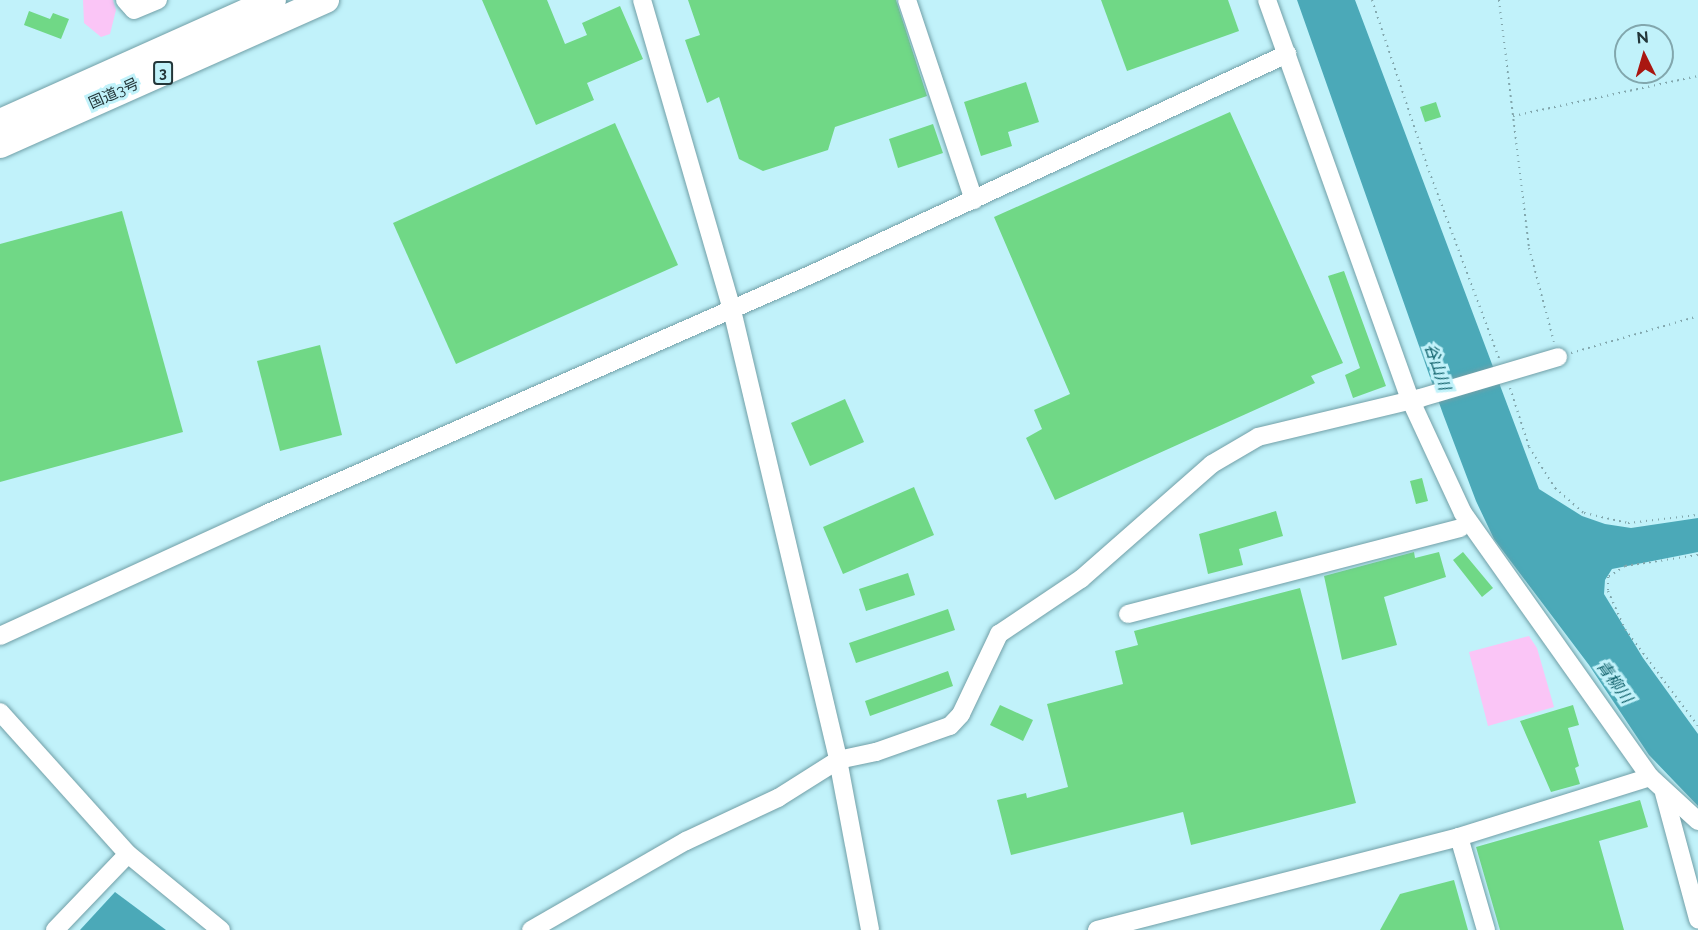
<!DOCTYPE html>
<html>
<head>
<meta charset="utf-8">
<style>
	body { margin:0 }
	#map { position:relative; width:1698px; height:930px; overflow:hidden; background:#c1f2fa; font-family:Raleway,"Noto Sans JP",sans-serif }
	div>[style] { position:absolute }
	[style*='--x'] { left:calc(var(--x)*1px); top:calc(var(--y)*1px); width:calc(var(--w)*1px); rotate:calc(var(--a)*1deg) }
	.green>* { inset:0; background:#fac5f6 }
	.water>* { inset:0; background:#4ba9b8 }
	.building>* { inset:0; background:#70d886 }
	.path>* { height:2px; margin-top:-1px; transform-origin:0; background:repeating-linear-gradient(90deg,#82a7ad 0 1.5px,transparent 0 6px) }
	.roads { filter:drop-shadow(0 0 2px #719fa7) drop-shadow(0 0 2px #719fa7) }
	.minor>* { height:18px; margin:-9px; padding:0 9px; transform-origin:9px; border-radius:9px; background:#fff }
	.highway>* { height:26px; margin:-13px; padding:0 13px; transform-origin:13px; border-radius:13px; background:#fff }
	span { translate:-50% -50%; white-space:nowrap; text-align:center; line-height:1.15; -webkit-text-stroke:6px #c1f2fa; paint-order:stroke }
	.shield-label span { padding:2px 4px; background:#c1f2fa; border:2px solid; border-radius:4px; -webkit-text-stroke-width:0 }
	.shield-label { font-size:14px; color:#233639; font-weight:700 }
	.street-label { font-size:15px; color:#233639 }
	.water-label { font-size:16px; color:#0d5e68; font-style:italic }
	.north { position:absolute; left:1614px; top:24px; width:60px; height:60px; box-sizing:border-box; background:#c1f2fa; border:2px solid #82a7ad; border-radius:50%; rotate:355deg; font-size:16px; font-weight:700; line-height:24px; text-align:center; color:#233639 }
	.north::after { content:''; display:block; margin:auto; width:21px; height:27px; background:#a91711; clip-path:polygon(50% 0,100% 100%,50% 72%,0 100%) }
</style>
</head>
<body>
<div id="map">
	<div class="green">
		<div style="clip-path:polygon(83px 0,113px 0,116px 10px,110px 34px,101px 37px,84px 23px)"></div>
		<div style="clip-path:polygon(1529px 636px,1537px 648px,1554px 707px,1488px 726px,1469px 652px)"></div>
	</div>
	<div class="water">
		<div style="clip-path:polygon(1297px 0,1355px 0,1539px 489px,1582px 516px,1605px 524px,1631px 528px,1698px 518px,1698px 552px,1612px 569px,1605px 580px,1604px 594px,1643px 658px,1698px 734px,1698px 806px,1649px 755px,1589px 665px,1494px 539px,1476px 501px,1443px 414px)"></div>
		<div style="clip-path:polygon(115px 892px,166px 930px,80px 930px)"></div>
	</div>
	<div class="building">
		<div style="clip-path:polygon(482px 0,547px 0,565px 44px,587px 35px,582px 23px,620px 6px,643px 59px,587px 83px,594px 100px,536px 125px)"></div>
		<div style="clip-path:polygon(688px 0,896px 0,927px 96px,835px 127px,828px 150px,763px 171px,739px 159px,719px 97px,707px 103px,685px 40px,700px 35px)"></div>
		<div style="clip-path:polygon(1101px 0,1228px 0,1239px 31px,1127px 71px)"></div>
		<div style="clip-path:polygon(29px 11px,50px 19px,53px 13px,69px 19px,61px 39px,24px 25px)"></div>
		<div style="clip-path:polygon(1026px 82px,1039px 122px,1008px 132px,1012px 146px,981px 156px,964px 102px)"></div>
		<div style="clip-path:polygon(1436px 102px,1441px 117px,1425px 122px,1420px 107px)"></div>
		<div style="clip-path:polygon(1230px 112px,1343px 363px,1311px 376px,1315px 383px,1055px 500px,1026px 438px,1042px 429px,1034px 410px,1070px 394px,994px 217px)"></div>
		<div style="clip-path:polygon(615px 123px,678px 265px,456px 364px,393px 223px)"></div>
		<div style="clip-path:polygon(933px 124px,943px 153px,898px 168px,889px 139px)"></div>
		<div style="clip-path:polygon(122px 211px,183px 432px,0 482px,0 244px)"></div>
		<div style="clip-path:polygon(1344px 271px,1386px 386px,1353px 398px,1345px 375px,1360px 368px,1328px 276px)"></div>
		<div style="clip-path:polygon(320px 345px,342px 435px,280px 451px,257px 361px)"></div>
		<div style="clip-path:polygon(845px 399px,864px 442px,810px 466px,791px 423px)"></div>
		<div style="clip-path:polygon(1422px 478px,1428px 501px,1416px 504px,1410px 481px)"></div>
		<div style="clip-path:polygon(914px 487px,934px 535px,843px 574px,823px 527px)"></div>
		<div style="clip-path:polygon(1276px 511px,1283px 536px,1239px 549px,1243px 565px,1208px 574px,1199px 534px)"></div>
		<div style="clip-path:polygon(1414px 552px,1415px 558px,1439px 552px,1446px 577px,1384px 597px,1397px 645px,1342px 660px,1324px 576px)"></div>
		<div style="clip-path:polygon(1463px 552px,1493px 588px,1482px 597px,1453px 560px)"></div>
		<div style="clip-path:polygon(908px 573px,915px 595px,866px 611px,859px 589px)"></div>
		<div style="clip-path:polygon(1300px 588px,1356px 803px,1191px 845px,1183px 812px,1011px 855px,997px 800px,1026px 793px,1027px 798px,1068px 787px,1047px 704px,1123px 684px,1115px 651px,1138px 645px,1134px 631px)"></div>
		<div style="clip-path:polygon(948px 609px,955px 630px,856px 663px,849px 643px)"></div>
		<div style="clip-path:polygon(948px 671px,953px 686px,870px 716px,865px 701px)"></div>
		<div style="clip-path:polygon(1000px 705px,1033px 720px,1023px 741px,990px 725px)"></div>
		<div style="clip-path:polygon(1573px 705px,1579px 725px,1568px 728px,1579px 766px,1575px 768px,1580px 784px,1551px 792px,1520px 721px)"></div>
		<div style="clip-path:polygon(1640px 800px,1648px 827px,1599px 841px,1624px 930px,1500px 930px,1476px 847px)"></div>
		<div style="clip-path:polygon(1454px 880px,1468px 930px,1380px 930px,1400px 894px)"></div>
	</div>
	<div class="path">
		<div style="--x:1372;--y:0;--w:180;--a:71.6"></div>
		<div style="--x:1429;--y:171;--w:200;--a:69.5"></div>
		<div style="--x:1499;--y:0;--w:250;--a:83.1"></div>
		<div style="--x:1529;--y:248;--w:97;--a:75.1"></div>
		<div style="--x:1513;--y:116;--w:189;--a:-12.2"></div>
		<div style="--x:1571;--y:353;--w:132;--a:-16.2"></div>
		<div style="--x:1510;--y:388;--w:62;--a:72.1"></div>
		<div style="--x:1529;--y:447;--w:49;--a:57.6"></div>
		<div style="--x:1555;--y:488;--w:38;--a:41"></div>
		<div style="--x:1584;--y:513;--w:45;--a:12.8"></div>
		<div style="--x:1628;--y:523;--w:70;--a:-6.5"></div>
		<div style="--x:1698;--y:555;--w:74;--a:171.4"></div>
		<div style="--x:1625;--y:566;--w:20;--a:147"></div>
		<div style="--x:1608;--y:577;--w:14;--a:90"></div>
		<div style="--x:1608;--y:591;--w:42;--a:65.9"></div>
		<div style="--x:1625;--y:629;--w:121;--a:53"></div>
	</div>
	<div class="roads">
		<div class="minor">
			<div style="--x:125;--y:0;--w:13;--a:48"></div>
			<div style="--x:134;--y:10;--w:26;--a:-23"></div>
			<div style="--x:642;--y:0;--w:323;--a:73.8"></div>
			<div style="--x:732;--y:310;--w:462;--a:76.7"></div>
			<div style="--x:838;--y:760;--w:173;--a:79.3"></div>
			<div style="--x:907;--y:0;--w:211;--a:71.5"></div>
			<div style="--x:1267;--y:0;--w:424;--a:70.3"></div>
			<div style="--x:1410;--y:399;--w:126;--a:65.1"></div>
			<div style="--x:1463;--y:513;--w:324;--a:54.7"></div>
			<div style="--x:1650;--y:777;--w:65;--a:42.5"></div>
			<div style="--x:1128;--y:614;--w:343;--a:-14.5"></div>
			<div style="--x:0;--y:636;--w:293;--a:-24.6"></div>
			<div style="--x:266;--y:514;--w:594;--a:-23.72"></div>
			<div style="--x:810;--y:275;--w:526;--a:-24.86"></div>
			<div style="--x:0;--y:712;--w:191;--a:48"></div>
			<div style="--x:128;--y:854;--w:120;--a:39.3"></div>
			<div style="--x:1664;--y:793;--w:131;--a:74.9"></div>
			<div style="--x:1459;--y:837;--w:97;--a:73.8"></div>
			<div style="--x:55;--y:930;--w:105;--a:-46.2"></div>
			<div style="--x:531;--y:930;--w:179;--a:-29.9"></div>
			<div style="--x:686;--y:841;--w:102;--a:-25.1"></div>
			<div style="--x:778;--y:798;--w:71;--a:-32.3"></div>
			<div style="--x:838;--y:760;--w:39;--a:-12"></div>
			<div style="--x:876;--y:752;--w:78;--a:-19.4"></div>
			<div style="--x:950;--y:726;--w:16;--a:-47"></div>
			<div style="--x:961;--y:714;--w:89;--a:-64.6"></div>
			<div style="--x:999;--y:634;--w:99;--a:-33.9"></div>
			<div style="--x:1081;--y:579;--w:174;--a:-41.3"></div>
			<div style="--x:1212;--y:464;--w:53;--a:-30.4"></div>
			<div style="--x:1258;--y:437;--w:167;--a:-13.5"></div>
			<div style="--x:1420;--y:398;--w:144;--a:-16.5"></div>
			<div style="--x:1097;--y:930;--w:374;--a:-14.4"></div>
			<div style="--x:1459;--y:837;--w:200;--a:-17.4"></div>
		</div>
		<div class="highway">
			<div style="--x:0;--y:122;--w:299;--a:-24.1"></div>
			<div style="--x:0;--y:145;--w:357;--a:-24"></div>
		</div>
	</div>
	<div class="shield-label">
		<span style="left:163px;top:73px">3</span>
	</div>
	<div class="street-label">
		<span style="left:114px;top:94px;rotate:-24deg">国道3号</span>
	</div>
	<div class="water-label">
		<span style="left:1437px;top:367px;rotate:71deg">谷山川</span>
		<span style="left:1614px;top:682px;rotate:54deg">青柳川</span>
	</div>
	<div class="north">N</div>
</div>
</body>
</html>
